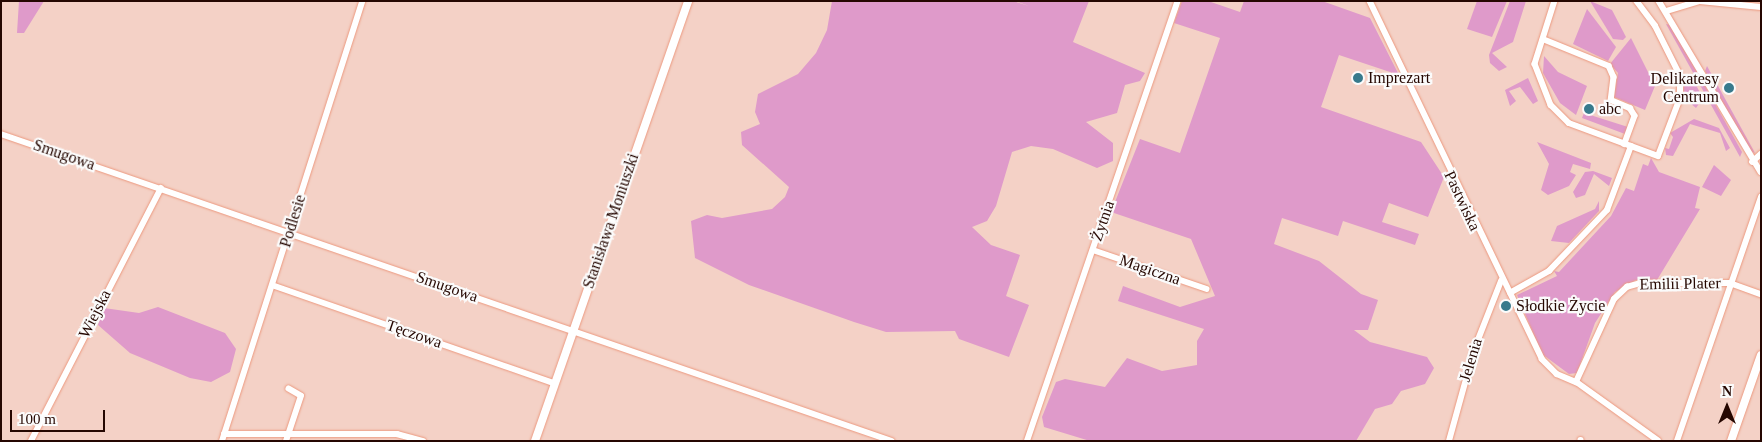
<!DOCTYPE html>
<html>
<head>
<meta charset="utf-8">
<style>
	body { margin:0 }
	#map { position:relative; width:1762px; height:442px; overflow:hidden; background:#f4d1c6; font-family:"Times New Roman",serif }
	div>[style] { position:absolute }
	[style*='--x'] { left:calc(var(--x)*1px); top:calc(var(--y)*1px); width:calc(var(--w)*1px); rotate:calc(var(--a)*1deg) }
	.green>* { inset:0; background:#df9aca }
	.roads { filter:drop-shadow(0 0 1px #ec997f) drop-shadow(0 0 1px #ec997f) }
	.street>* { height:5.5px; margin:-2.75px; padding:0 2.75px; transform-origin:2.75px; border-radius:2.75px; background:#fff }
	.secondary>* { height:8px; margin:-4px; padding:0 4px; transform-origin:4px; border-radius:4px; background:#fff }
	.dots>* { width:14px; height:14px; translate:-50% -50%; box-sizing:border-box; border:2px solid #fbfbfb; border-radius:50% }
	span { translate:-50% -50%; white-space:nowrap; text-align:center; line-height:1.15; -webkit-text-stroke:4.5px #fbfbfb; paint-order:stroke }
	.poi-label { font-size:16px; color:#250701 }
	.left { translate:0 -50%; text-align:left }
	.right { translate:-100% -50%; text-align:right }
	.street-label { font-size:16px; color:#250701 }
	.frame { position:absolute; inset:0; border:2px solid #250701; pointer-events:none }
	.north { position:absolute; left:1702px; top:382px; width:50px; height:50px; -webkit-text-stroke:4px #fbfbfb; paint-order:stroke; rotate:0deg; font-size:14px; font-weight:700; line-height:20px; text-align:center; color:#250701 }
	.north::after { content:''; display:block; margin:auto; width:18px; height:22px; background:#250701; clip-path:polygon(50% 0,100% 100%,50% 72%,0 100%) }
	.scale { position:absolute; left:10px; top:410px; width:95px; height:22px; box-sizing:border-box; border:2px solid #250701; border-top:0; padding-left:6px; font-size:15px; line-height:18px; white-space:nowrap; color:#250701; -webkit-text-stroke:4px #fbfbfb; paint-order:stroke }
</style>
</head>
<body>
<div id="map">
	<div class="green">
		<div style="clip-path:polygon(19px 1px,44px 1px,24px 33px,17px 33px)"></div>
		<div style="clip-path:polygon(832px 1px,1013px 1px,1029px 6px,1015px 1px,1089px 1px,1073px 42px,1145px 73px,1140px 81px,1125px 85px,1117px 113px,1086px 122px,1113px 143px,1113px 161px,1097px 168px,1053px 149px,1031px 146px,1012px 152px,996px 206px,987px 221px,972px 227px,991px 245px,1020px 255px,1006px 296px,1029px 305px,1009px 357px,959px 339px,955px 331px,886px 332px,854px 322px,749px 285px,695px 258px,691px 221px,707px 215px,722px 218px,772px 209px,785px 197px,789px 187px,742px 145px,741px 132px,760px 124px,755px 112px,758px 94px,798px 74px,816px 53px,827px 30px)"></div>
		<div style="clip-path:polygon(1182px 1px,1208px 1px,1240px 12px,1244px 1px,1322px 1px,1370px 18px,1399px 75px,1339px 55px,1321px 107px,1421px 142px,1444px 177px,1428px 217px,1389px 203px,1382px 222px,1419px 234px,1415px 245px,1343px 221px,1338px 236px,1282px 218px,1274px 244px,1319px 261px,1361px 294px,1378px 300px,1368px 330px,1354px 330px,1370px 342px,1427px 357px,1434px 368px,1425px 384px,1401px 391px,1392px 404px,1375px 409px,1356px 441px,1090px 441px,1044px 427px,1042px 417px,1056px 382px,1065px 379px,1105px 387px,1127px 358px,1162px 371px,1197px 365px,1197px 341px,1204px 329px,1118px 301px,1123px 286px,1180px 307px,1215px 296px,1191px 239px,1111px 212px,1140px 139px,1180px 153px,1220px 38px,1174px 23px)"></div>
		<div style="clip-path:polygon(1477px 1px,1507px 1px,1492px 37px,1467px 29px)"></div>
		<div style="clip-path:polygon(1510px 1px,1526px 1px,1513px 42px,1492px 53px,1507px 67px,1499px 71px,1490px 63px,1489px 55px)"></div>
		<div style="clip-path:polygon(1590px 1px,1612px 10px,1626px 37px,1623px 40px,1613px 39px)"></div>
		<div style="clip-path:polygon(1587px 9px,1616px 47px,1608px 61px,1573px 44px)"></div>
		<div style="clip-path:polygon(1666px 24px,1671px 25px,1742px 152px,1740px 157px)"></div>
		<div style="clip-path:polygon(1631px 38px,1655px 86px,1645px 110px,1614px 97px,1618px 73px,1610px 64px)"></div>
		<div style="clip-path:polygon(1544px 56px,1558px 72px,1587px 86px,1576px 115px,1560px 103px,1543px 73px)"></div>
		<div style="clip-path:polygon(1707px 66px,1755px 153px,1749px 151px,1705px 71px)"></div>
		<div style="clip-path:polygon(1691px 76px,1703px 98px,1696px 108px,1683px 97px,1684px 77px)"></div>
		<div style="clip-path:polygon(1528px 78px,1538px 101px,1533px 104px,1520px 87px,1509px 91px,1516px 101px,1510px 106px,1505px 90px)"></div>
		<div style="clip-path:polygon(1584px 113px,1628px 127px,1625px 134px,1582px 118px)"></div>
		<div style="clip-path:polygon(1694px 119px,1719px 128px,1730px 148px,1726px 151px,1720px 133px,1690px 124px,1673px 156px,1666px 155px,1665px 148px,1669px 149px,1673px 137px,1670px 133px)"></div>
		<div style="clip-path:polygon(1537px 142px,1591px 163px,1590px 169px,1573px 164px,1570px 172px,1576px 175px,1569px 186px,1548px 195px,1541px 190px,1549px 164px)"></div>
		<div style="clip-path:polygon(1651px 158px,1659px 172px,1700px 187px,1695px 208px,1700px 209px,1657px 280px,1636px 280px,1615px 292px,1595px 323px,1577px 373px,1569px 374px,1542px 354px,1517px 295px,1557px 276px,1554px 271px,1559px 272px,1611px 216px,1626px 188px,1634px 191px,1643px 164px,1648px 166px)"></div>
		<div style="clip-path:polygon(1714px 165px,1731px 180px,1721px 196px,1702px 187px)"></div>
		<div style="clip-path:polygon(1593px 171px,1612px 178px,1609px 186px,1594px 174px,1585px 195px,1576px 198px,1573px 192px,1585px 172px)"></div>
		<div style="clip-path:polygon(1599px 201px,1599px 211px,1569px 243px,1551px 241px,1557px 226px,1595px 209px)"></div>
		<div style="clip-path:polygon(158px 307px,225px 333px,236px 349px,230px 372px,211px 382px,190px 378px,130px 353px,98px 325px,104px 308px,139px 313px)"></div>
	</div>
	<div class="roads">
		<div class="street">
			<div style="--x:1370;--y:1;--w:397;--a:64.3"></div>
			<div style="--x:1542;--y:359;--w:21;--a:45"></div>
			<div style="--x:1557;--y:374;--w:21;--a:23"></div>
			<div style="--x:1555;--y:1;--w:66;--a:107.6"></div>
			<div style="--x:1535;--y:64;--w:44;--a:68.7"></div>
			<div style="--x:1551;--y:105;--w:25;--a:45"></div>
			<div style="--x:1569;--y:123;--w:95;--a:20.3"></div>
			<div style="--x:1658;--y:156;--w:62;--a:-69.2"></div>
			<div style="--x:1680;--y:98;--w:22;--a:-90"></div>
			<div style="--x:1680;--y:76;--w:56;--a:-116.6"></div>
			<div style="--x:1655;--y:26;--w:31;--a:-127"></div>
			<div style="--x:1659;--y:1;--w:199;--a:59.2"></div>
			<div style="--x:1667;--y:11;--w:34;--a:-17"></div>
			<div style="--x:1700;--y:1;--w:61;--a:5.6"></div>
			<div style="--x:1543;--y:39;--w:71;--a:22.2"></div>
			<div style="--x:1609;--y:66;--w:12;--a:66"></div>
			<div style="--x:1614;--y:77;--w:23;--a:97"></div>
			<div style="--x:1611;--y:100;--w:21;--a:23"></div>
			<div style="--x:1630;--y:108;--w:9;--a:58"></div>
			<div style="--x:1635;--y:116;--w:30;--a:110"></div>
			<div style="--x:1;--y:134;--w:942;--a:19.01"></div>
			<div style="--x:1752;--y:162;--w:12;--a:-42"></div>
			<div style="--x:1093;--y:250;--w:120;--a:18.9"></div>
			<div style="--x:275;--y:286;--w:295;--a:19.2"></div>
			<div style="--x:1510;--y:293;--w:45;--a:-29.4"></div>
			<div style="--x:1549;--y:271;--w:84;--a:-46.4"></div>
			<div style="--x:1607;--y:210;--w:68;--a:-69.4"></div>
			<div style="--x:224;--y:434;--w:173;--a:0"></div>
			<div style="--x:397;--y:434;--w:27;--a:15"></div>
			<div style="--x:1581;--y:440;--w:1;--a:90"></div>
			<div style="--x:31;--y:441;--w:284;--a:-62.8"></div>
			<div style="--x:222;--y:441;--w:462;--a:-72.3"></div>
			<div style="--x:286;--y:441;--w:47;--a:-71.6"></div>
			<div style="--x:301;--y:396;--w:14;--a:-150"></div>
			<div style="--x:1027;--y:441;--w:465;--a:-71.1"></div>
			<div style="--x:1449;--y:441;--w:94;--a:-74.6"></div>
			<div style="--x:1474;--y:350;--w:74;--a:-68.6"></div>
			<div style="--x:1658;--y:441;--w:101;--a:-144.3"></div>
			<div style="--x:1576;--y:382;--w:91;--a:-65.4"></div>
			<div style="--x:1614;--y:299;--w:18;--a:-43"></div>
			<div style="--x:1627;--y:287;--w:15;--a:-16"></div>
			<div style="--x:1641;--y:283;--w:89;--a:0"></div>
			<div style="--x:1730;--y:283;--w:33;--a:20"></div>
			<div style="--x:1677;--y:441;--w:258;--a:-71"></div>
		</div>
		<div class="secondary">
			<div style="--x:535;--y:441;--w:466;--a:-70.8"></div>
			<div style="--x:1731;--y:441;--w:91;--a:-70.8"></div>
		</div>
	</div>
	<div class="dots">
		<div style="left:1358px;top:78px;background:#387a8c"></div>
		<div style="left:1729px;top:88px;background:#387a8c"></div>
		<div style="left:1589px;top:109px;background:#387a8c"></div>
		<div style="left:1506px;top:306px;background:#387a8c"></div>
	</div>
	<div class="poi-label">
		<span class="left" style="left:1368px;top:78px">Imprezart</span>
		<span class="right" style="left:1719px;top:88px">Delikatesy<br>Centrum</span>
		<span class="left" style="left:1599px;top:109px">abc</span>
		<span class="left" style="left:1516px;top:306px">Słodkie Życie</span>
	</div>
	<div class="street-label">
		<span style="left:64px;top:155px;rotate:19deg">Smugowa</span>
		<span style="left:1462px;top:201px;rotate:65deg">Pastwiska</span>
		<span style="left:293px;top:221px;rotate:-73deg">Podlesie</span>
		<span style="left:611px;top:221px;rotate:-71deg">Stanisława Moniuszki</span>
		<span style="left:1103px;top:221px;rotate:-71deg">Żytnia</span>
		<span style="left:1150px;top:270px;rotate:19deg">Magiczna</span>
		<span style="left:1680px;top:284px;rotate:-1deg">Emilii Plater</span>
		<span style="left:447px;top:287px;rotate:19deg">Smugowa</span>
		<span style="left:95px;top:314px;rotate:-63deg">Wiejska</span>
		<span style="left:414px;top:334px;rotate:19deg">Tęczowa</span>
		<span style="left:1471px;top:360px;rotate:-73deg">Jelenia</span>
	</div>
	<div class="frame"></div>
	<div class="north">N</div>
	<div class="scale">100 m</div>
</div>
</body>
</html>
